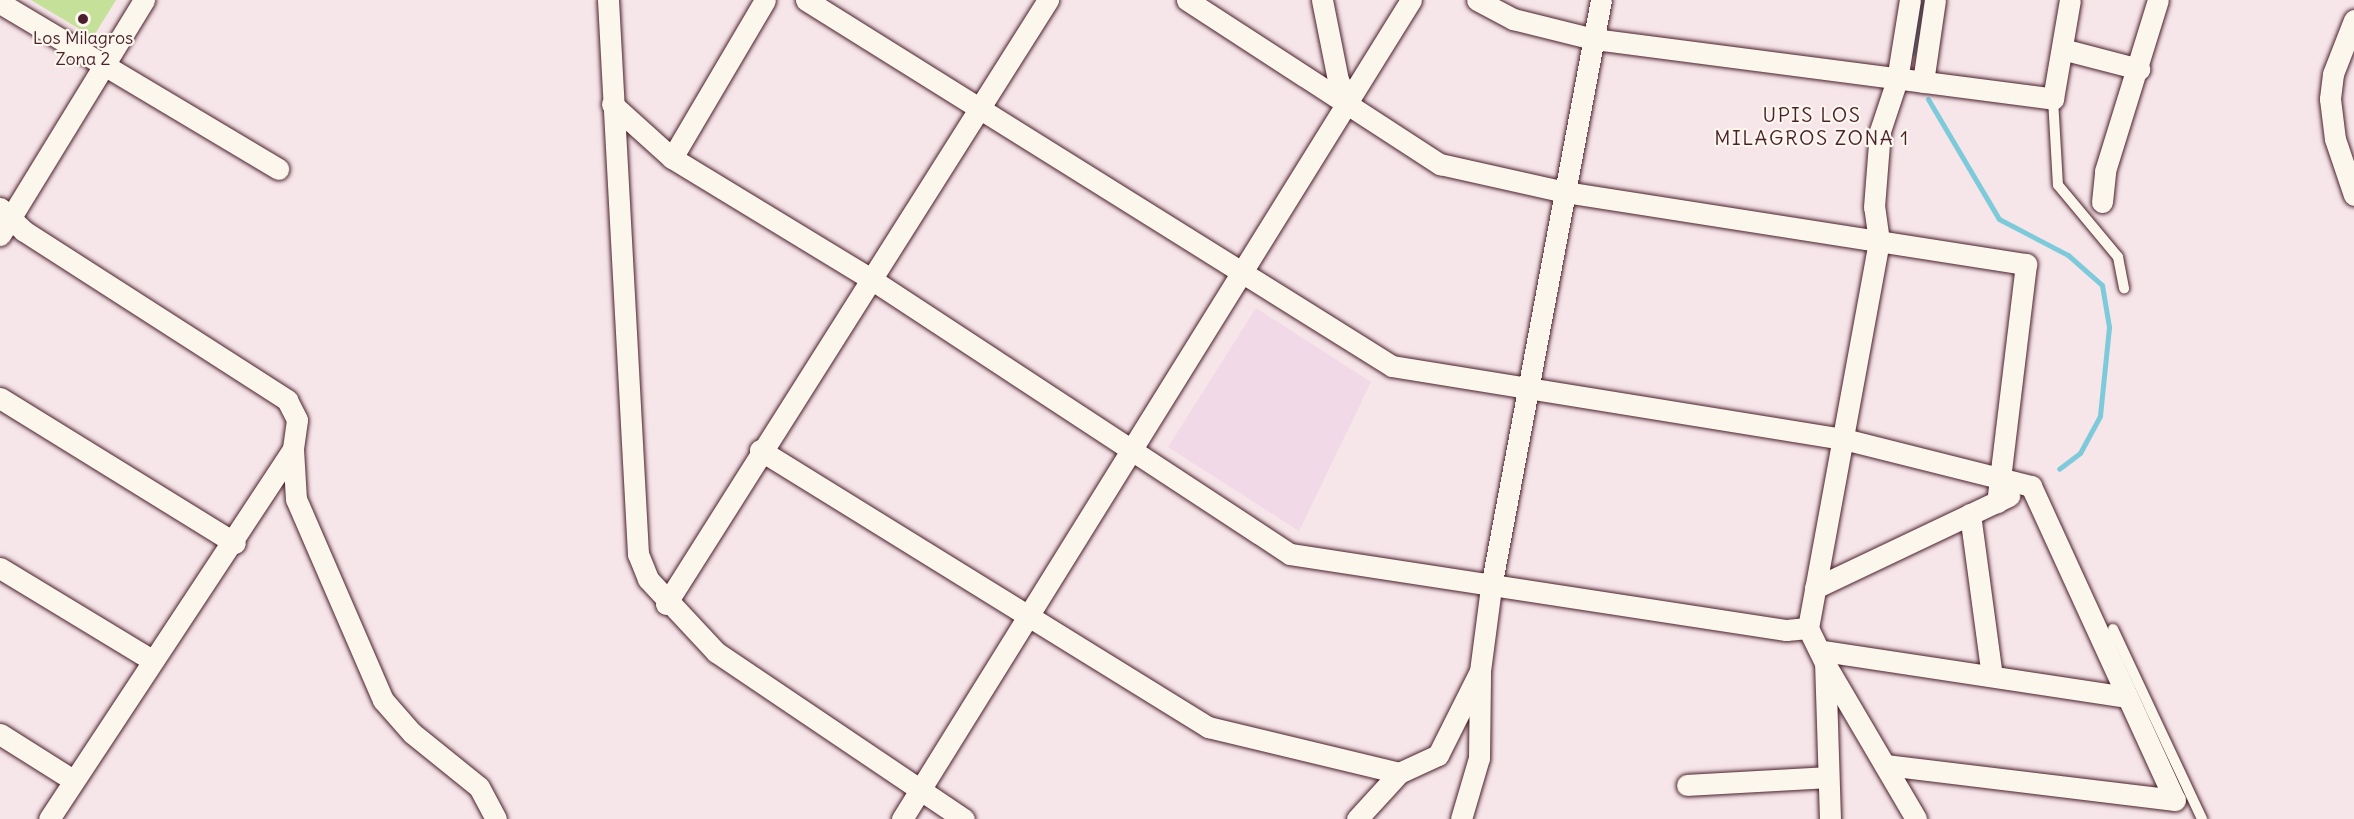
<!DOCTYPE html>
<html>
<head>
<meta charset="utf-8">
<style>
	body { margin:0 }
	#map { position:relative; width:2354px; height:819px; overflow:hidden; background:#f6e5e9; font-family:Delius,sans-serif }
	div>[style] { position:absolute }
	[style*='--x'] { left:calc(var(--x)*1px); top:calc(var(--y)*1px); width:calc(var(--w)*1px); rotate:calc(var(--a)*1deg) }
	.built>* { inset:0; background:#f2d9e7 }
	.green>* { inset:0; background:#c5e199 }
	.stream>* { height:5px; margin:-2.5px; padding:0 2.5px; transform-origin:2.5px; border-radius:2.5px; background:#7dcbda }
	.roads { filter:drop-shadow(0 0 2px #4a1f2b) drop-shadow(0 0 2px #4a1f2b) }
	.service>* { height:10px; margin:-5px; padding:0 5px; transform-origin:5px; border-radius:5px; background:#fbf7ec }
	.minor>* { height:21px; margin:-10.5px; padding:0 10.5px; transform-origin:10.5px; border-radius:10.5px; background:#fbf7ec }
	.dots>* { width:16px; height:16px; translate:-50% -50%; box-sizing:border-box; border:3px solid #fbf7ec; border-radius:50% }
	span { translate:-50% -50%; white-space:nowrap; text-align:center; line-height:1.15; -webkit-text-stroke:4.5px #fbf7ec; paint-order:stroke }
	.poi-label { font-size:18px; color:#4a1f2b }
	.neighbourhood-label { font-size:20px; color:#4a1f2b; letter-spacing:1.5px }
</style>
</head>
<body>
<div id="map">
	<div class="built">
		<div style="clip-path:polygon(1256px 308px,1371px 382px,1299px 531px,1168px 447px)"></div>
	</div>
	<div class="green">
		<div style="clip-path:polygon(31px 0,116px 0,93px 37px)"></div>
	</div>
	<div class="stream">
		<div style="--x:1913;--y:53;--w:54;--a:-79.3"></div>
		<div style="--x:1928;--y:99;--w:139;--a:59.4"></div>
		<div style="--x:1999;--y:219;--w:78;--a:27.6"></div>
		<div style="--x:2068;--y:255;--w:45;--a:41.4"></div>
		<div style="--x:2102;--y:285;--w:43;--a:80.5"></div>
		<div style="--x:2109;--y:327;--w:89;--a:95.8"></div>
		<div style="--x:2100;--y:416;--w:42;--a:118.4"></div>
		<div style="--x:2080;--y:453;--w:26;--a:143"></div>
	</div>
	<div class="roads">
		<div class="service">
			<div style="--x:2053;--y:99;--w:86;--a:86.7"></div>
			<div style="--x:2058;--y:185;--w:94;--a:50.2"></div>
			<div style="--x:2118;--y:257;--w:32;--a:79"></div>
			<div style="--x:2113;--y:629;--w:210;--a:64.9"></div>
		</div>
		<div class="minor">
			<div style="--x:608;--y:0;--w:555;--a:86.9"></div>
			<div style="--x:638;--y:554;--w:27;--a:68"></div>
			<div style="--x:648;--y:579;--w:100;--a:47"></div>
			<div style="--x:716;--y:652;--w:299;--a:34"></div>
			<div style="--x:806;--y:0;--w:691;--a:31.99"></div>
			<div style="--x:1392;--y:366;--w:458;--a:9.2"></div>
			<div style="--x:1844;--y:439;--w:193;--a:14.1"></div>
			<div style="--x:2031;--y:486;--w:345;--a:65.4"></div>
			<div style="--x:2175;--y:800;--w:292;--a:-173.1"></div>
			<div style="--x:1187;--y:0;--w:302;--a:33"></div>
			<div style="--x:1440;--y:164;--w:128;--a:12.6"></div>
			<div style="--x:1565;--y:192;--w:467;--a:8.9"></div>
			<div style="--x:2026;--y:264;--w:240;--a:96.9"></div>
			<div style="--x:1322;--y:0;--w:82;--a:78.7"></div>
			<div style="--x:1338;--y:80;--w:27;--a:63"></div>
			<div style="--x:1477;--y:0;--w:41;--a:27.8"></div>
			<div style="--x:1513;--y:19;--w:83;--a:13.9"></div>
			<div style="--x:1594;--y:39;--w:463;--a:7.4"></div>
			<div style="--x:2053;--y:99;--w:100;--a:-80.3"></div>
			<div style="--x:0;--y:3;--w:324;--a:30.8"></div>
			<div style="--x:2354;--y:20;--w:58;--a:111.3"></div>
			<div style="--x:2333;--y:74;--w:25;--a:97"></div>
			<div style="--x:2330;--y:99;--w:40;--a:82.9"></div>
			<div style="--x:2335;--y:139;--w:59;--a:71.3"></div>
			<div style="--x:2062;--y:49;--w:80;--a:14.6"></div>
			<div style="--x:1923;--y:82;--w:83;--a:-81.7"></div>
			<div style="--x:612;--y:104;--w:81;--a:42"></div>
			<div style="--x:672;--y:158;--w:233;--a:31.3"></div>
			<div style="--x:871;--y:279;--w:501;--a:33.28"></div>
			<div style="--x:1290;--y:554;--w:502;--a:8.71"></div>
			<div style="--x:1786;--y:630;--w:22;--a:-5"></div>
			<div style="--x:672;--y:158;--w:183;--a:-59.5"></div>
			<div style="--x:2102;--y:202;--w:31;--a:-84"></div>
			<div style="--x:2105;--y:171;--w:179;--a:-72.8"></div>
			<div style="--x:0;--y:208;--w:33;--a:44"></div>
			<div style="--x:24;--y:231;--w:313;--a:32.7"></div>
			<div style="--x:287;--y:400;--w:22;--a:63"></div>
			<div style="--x:297;--y:420;--w:29;--a:98"></div>
			<div style="--x:293;--y:449;--w:443;--a:123.4"></div>
			<div style="--x:0;--y:235;--w:276;--a:-58.5"></div>
			<div style="--x:0;--y:398;--w:276;--a:31.7"></div>
			<div style="--x:293;--y:449;--w:50;--a:86.6"></div>
			<div style="--x:296;--y:499;--w:219;--a:66.6"></div>
			<div style="--x:383;--y:700;--w:44;--a:48.7"></div>
			<div style="--x:412;--y:733;--w:86;--a:38.9"></div>
			<div style="--x:479;--y:787;--w:36;--a:62"></div>
			<div style="--x:760;--y:450;--w:527;--a:31.73"></div>
			<div style="--x:1208;--y:727;--w:196;--a:13.5"></div>
			<div style="--x:1970;--y:514;--w:163;--a:82.3"></div>
			<div style="--x:0;--y:568;--w:178;--a:31.2"></div>
			<div style="--x:1815;--y:588;--w:215;--a:-25.4"></div>
			<div style="--x:666;--y:604;--w:715;--a:-57.69"></div>
			<div style="--x:1823;--y:651;--w:306;--a:8.6"></div>
			<div style="--x:1827;--y:667;--w:176;--a:59.6"></div>
			<div style="--x:0;--y:734;--w:86;--a:32.2"></div>
			<div style="--x:1687;--y:785;--w:141;--a:-3.2"></div>
			<div style="--x:902;--y:819;--w:964;--a:-58.14"></div>
			<div style="--x:1357;--y:819;--w:62;--a:-47.6"></div>
			<div style="--x:1399;--y:773;--w:43;--a:-24.8"></div>
			<div style="--x:1438;--y:755;--w:92;--a:-63.4"></div>
			<div style="--x:1461;--y:819;--w:64;--a:-73.6"></div>
			<div style="--x:1479;--y:758;--w:87;--a:-89.3"></div>
			<div style="--x:1480;--y:671;--w:85;--a:-82.5"></div>
			<div style="--x:1491;--y:587;--w:597;--a:-79.39"></div>
			<div style="--x:1830;--y:819;--w:156;--a:-91.8"></div>
			<div style="--x:1825;--y:663;--w:39;--a:-116"></div>
			<div style="--x:1808;--y:628;--w:393;--a:-79.6"></div>
			<div style="--x:1879;--y:241;--w:34;--a:-98"></div>
			<div style="--x:1874;--y:207;--w:76;--a:-85.5"></div>
			<div style="--x:1880;--y:131;--w:54;--a:-71.6"></div>
			<div style="--x:1897;--y:80;--w:81;--a:-80.8"></div>
		</div>
	</div>
	<div class="dots">
		<div style="left:83px;top:19px;background:#4a1f2b"></div>
	</div>
	<div class="poi-label">
		<span style="left:83px;top:49px">Los Milagros<br>Zona 2</span>
	</div>
	<div class="neighbourhood-label">
		<span style="left:1812px;top:126px">UPIS LOS<br>MILAGROS ZONA 1</span>
	</div>
</div>
</body>
</html>
